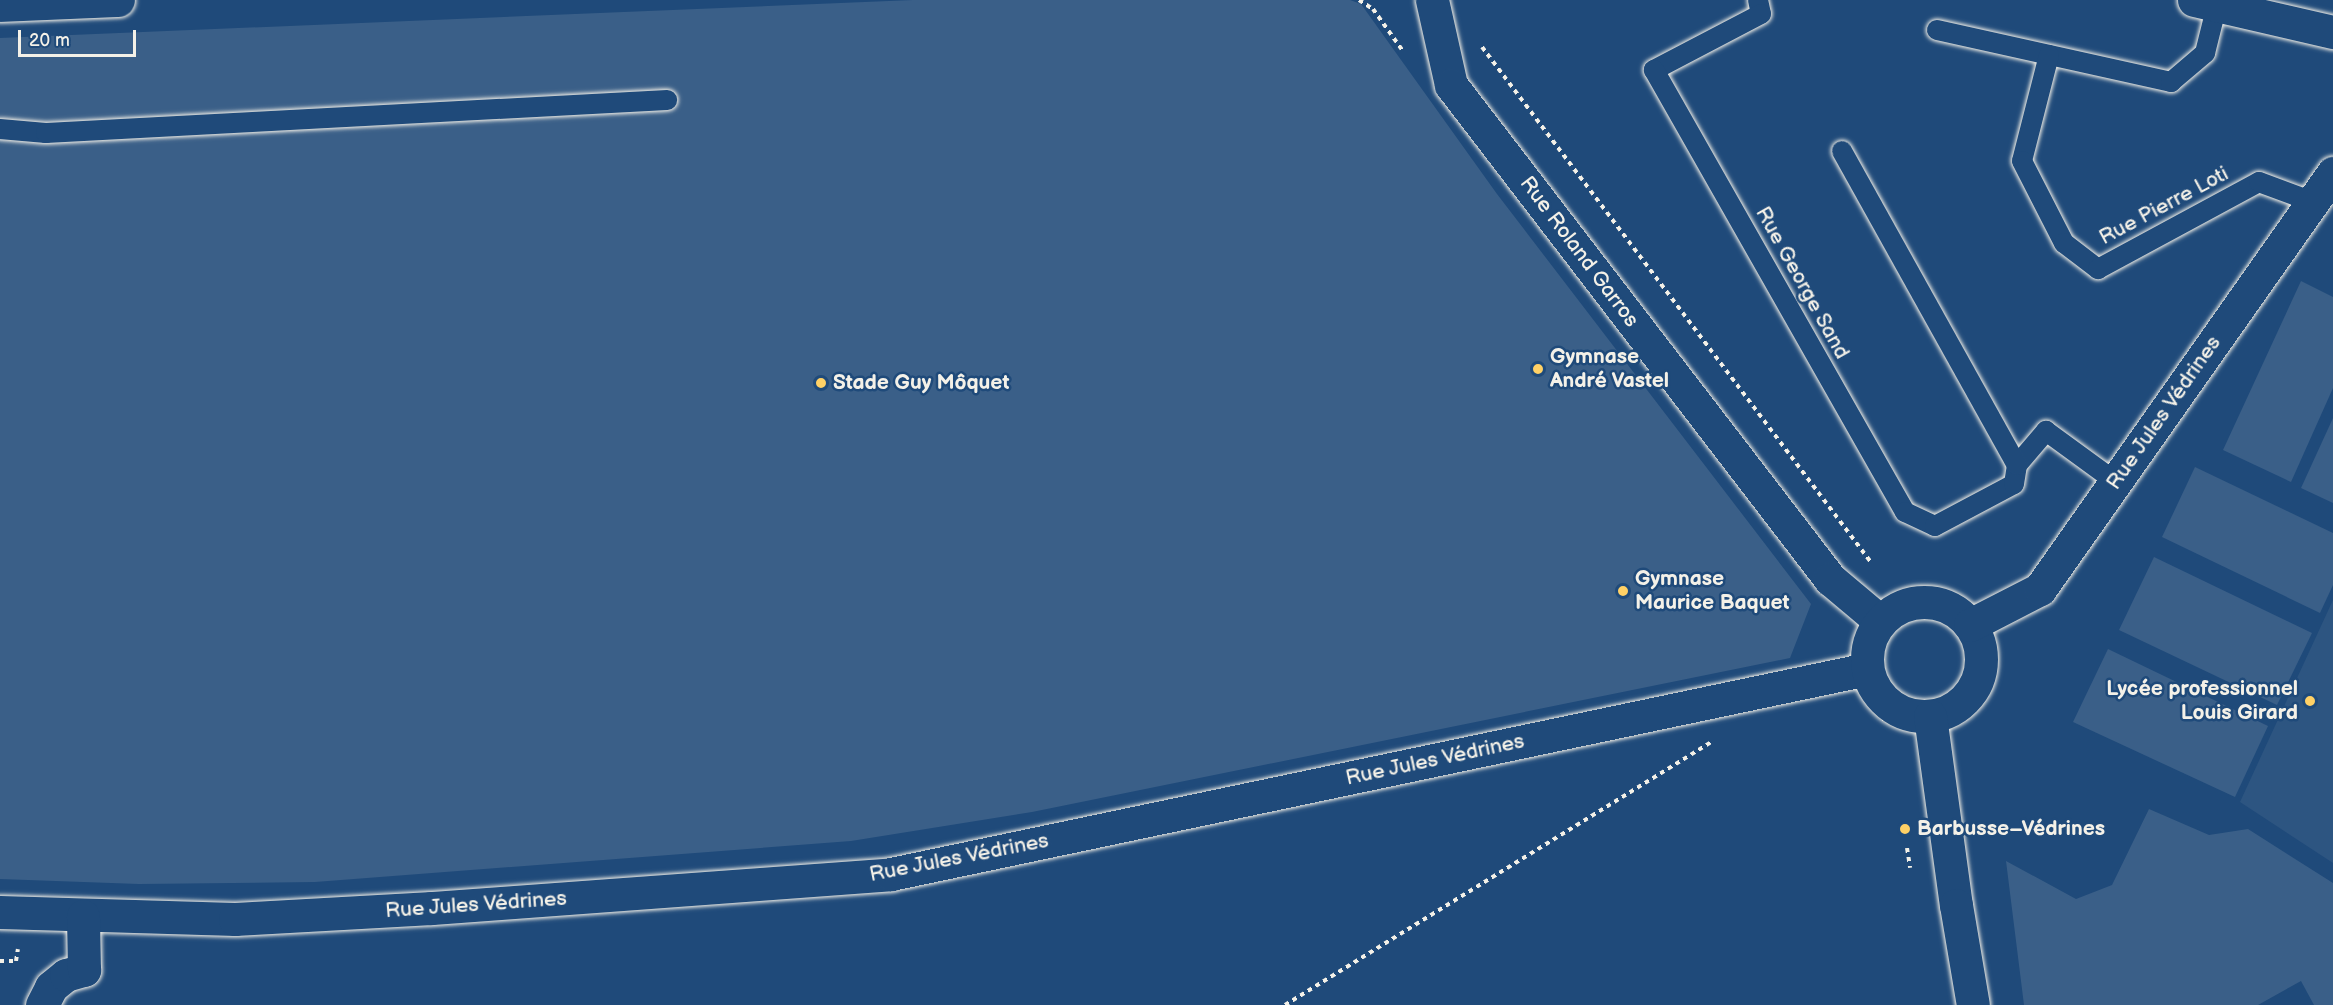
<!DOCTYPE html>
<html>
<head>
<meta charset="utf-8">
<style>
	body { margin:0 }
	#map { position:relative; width:2333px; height:1005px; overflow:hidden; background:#1f4a7a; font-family:"Balsamiq Sans",sans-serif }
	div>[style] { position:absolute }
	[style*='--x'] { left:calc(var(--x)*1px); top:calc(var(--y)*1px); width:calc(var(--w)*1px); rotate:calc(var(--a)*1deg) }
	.built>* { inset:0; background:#2d5581 }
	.green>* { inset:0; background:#3a5f88 }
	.path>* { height:4px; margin-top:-2px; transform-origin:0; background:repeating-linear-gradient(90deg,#f4f1e8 0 4.5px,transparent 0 9px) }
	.roads { filter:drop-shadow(0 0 2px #f4f1e8) drop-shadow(0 0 2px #f4f1e8) }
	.lane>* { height:20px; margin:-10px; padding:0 10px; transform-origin:10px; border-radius:10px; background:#1f4a7a }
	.street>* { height:33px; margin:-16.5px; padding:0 16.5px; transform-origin:16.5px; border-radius:16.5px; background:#1f4a7a }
	.secondary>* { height:33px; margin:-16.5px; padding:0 16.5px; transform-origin:16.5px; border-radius:16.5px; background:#1f4a7a }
	.secondary>.ring { margin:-16.5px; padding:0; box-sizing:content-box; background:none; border:33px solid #1f4a7a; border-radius:50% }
	.dots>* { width:16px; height:16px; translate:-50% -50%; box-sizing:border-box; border:3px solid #1f4a7a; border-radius:50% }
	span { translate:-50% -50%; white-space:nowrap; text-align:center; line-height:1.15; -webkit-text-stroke:5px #1f4a7a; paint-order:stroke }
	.street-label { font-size:21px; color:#f4f1e8 }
	.poi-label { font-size:21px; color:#f4f1e8; font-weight:700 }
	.left { translate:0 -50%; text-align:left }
	.right { translate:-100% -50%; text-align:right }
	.scale { position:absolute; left:18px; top:30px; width:118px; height:27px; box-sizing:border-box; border:3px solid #f4f1e8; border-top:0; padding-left:8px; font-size:18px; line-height:21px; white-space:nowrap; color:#f4f1e8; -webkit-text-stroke:4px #1f4a7a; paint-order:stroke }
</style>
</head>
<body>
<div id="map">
	<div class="built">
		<div style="clip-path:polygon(2333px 600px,2333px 863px,2240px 802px)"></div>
	</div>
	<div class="green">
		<div style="clip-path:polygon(913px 0,1350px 0,1361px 4px,1497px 194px,1811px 604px,1790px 658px,1032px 812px,851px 841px,315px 882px,139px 884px,0 879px,0 38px)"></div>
		<div style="clip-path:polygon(2301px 281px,2333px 297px,2333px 388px,2291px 482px,2223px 450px)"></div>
		<div style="clip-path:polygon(2333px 418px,2333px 503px,2301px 488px)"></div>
		<div style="clip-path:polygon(2195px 467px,2333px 533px,2333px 585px,2320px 613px,2162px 537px)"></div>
		<div style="clip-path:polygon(2154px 557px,2312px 633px,2277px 705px,2119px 630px)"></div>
		<div style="clip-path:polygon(2108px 649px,2268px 726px,2235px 797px,2073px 722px)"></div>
		<div style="clip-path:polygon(2149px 809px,2209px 835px,2248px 829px,2333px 883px,2333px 1005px,2314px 1005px,2301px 981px,2258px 1005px,2024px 1005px,2006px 861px,2076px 899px,2112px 885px)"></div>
	</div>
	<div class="path">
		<div style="--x:1359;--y:0;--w:17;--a:33"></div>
		<div style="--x:1373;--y:9;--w:52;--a:54.5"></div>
		<div style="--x:1482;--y:47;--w:644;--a:52.95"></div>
		<div style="--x:1884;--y:721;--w:18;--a:-81"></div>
		<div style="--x:1907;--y:848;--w:20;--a:81"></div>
		<div style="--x:0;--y:961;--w:16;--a:0"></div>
		<div style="--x:16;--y:961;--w:12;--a:-81"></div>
		<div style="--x:1285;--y:1005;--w:503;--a:-31.67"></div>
	</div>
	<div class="roads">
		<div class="lane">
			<div style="--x:1758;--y:0;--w:14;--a:78"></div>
			<div style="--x:1761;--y:14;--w:121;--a:152.4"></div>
			<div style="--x:1654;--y:70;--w:508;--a:60.41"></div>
			<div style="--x:1905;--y:512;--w:33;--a:25"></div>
			<div style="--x:1935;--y:526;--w:89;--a:-28"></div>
			<div style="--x:2014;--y:484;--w:19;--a:-81"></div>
			<div style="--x:2017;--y:465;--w:45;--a:-49.5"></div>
			<div style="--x:2046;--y:431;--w:87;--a:36.1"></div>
			<div style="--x:1937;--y:30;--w:240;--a:12.5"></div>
			<div style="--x:2171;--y:82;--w:45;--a:-40.5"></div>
			<div style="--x:2205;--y:53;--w:49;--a:-76"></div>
			<div style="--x:2049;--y:55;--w:109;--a:104.3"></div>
			<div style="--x:2022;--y:161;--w:92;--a:62.9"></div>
			<div style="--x:2064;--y:243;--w:43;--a:37.4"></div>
			<div style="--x:2098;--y:269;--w:183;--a:-28.4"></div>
			<div style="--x:2259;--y:182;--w:58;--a:20.3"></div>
			<div style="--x:0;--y:129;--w:46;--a:5"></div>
			<div style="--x:46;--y:133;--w:622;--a:-3.04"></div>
			<div style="--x:1842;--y:151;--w:359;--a:60.9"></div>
		</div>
		<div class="street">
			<div style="--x:1432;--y:0;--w:87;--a:77.4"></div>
			<div style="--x:1451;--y:85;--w:623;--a:52.5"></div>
			<div style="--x:1830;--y:579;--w:65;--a:40"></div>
			<div style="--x:2194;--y:0;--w:143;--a:13"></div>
			<div style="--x:0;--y:5;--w:118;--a:-2.4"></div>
			<div style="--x:0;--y:912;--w:235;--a:1.7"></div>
			<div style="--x:235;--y:919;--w:197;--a:-3.2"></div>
			<div style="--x:432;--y:908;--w:460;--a:-4.2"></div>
			<div style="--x:891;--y:874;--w:997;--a:-11.86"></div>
			<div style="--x:42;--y:1005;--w:20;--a:-63"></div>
			<div style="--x:51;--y:987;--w:19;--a:-39"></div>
			<div style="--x:66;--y:975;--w:19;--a:-16"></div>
			<div style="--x:84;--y:970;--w:54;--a:-91.1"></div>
		</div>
		<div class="secondary">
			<div class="ring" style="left:1867px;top:602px;width:81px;height:81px"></div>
			<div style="--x:1970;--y:625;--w:79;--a:-27.2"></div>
			<div style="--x:2040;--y:589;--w:509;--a:-54.84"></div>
			<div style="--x:1930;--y:716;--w:191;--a:82.2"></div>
			<div style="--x:1956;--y:905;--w:101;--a:80.4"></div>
		</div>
	</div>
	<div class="dots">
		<div style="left:1538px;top:369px;background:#ffd166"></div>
		<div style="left:821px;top:383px;background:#ffd166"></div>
		<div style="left:1623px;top:591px;background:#ffd166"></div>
		<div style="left:2310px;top:701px;background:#ffd166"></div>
		<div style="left:1905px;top:829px;background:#ffd166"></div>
	</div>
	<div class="street-label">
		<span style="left:2164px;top:206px;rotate:-28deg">Rue Pierre Loti</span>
		<span style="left:1579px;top:252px;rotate:53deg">Rue Roland Garros</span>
		<span style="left:1802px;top:283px;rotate:61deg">Rue George Sand</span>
		<span style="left:2164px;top:413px;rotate:-55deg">Rue Jules Védrines</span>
		<span style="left:1435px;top:760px;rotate:-12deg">Rue Jules Védrines</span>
		<span style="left:959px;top:858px;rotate:-11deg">Rue Jules Védrines</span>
		<span style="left:476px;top:905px;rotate:-4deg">Rue Jules Védrines</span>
	</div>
	<div class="poi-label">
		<span class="left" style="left:1550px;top:369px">Gymnase<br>André Vastel</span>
		<span class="left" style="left:833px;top:383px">Stade Guy Môquet</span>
		<span class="left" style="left:1635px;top:591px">Gymnase<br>Maurice Baquet</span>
		<span class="right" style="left:2298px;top:701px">Lycée professionnel<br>Louis Girard</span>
		<span class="left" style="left:1917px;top:829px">Barbusse–Védrines</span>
	</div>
	<div class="scale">20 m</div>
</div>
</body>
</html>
